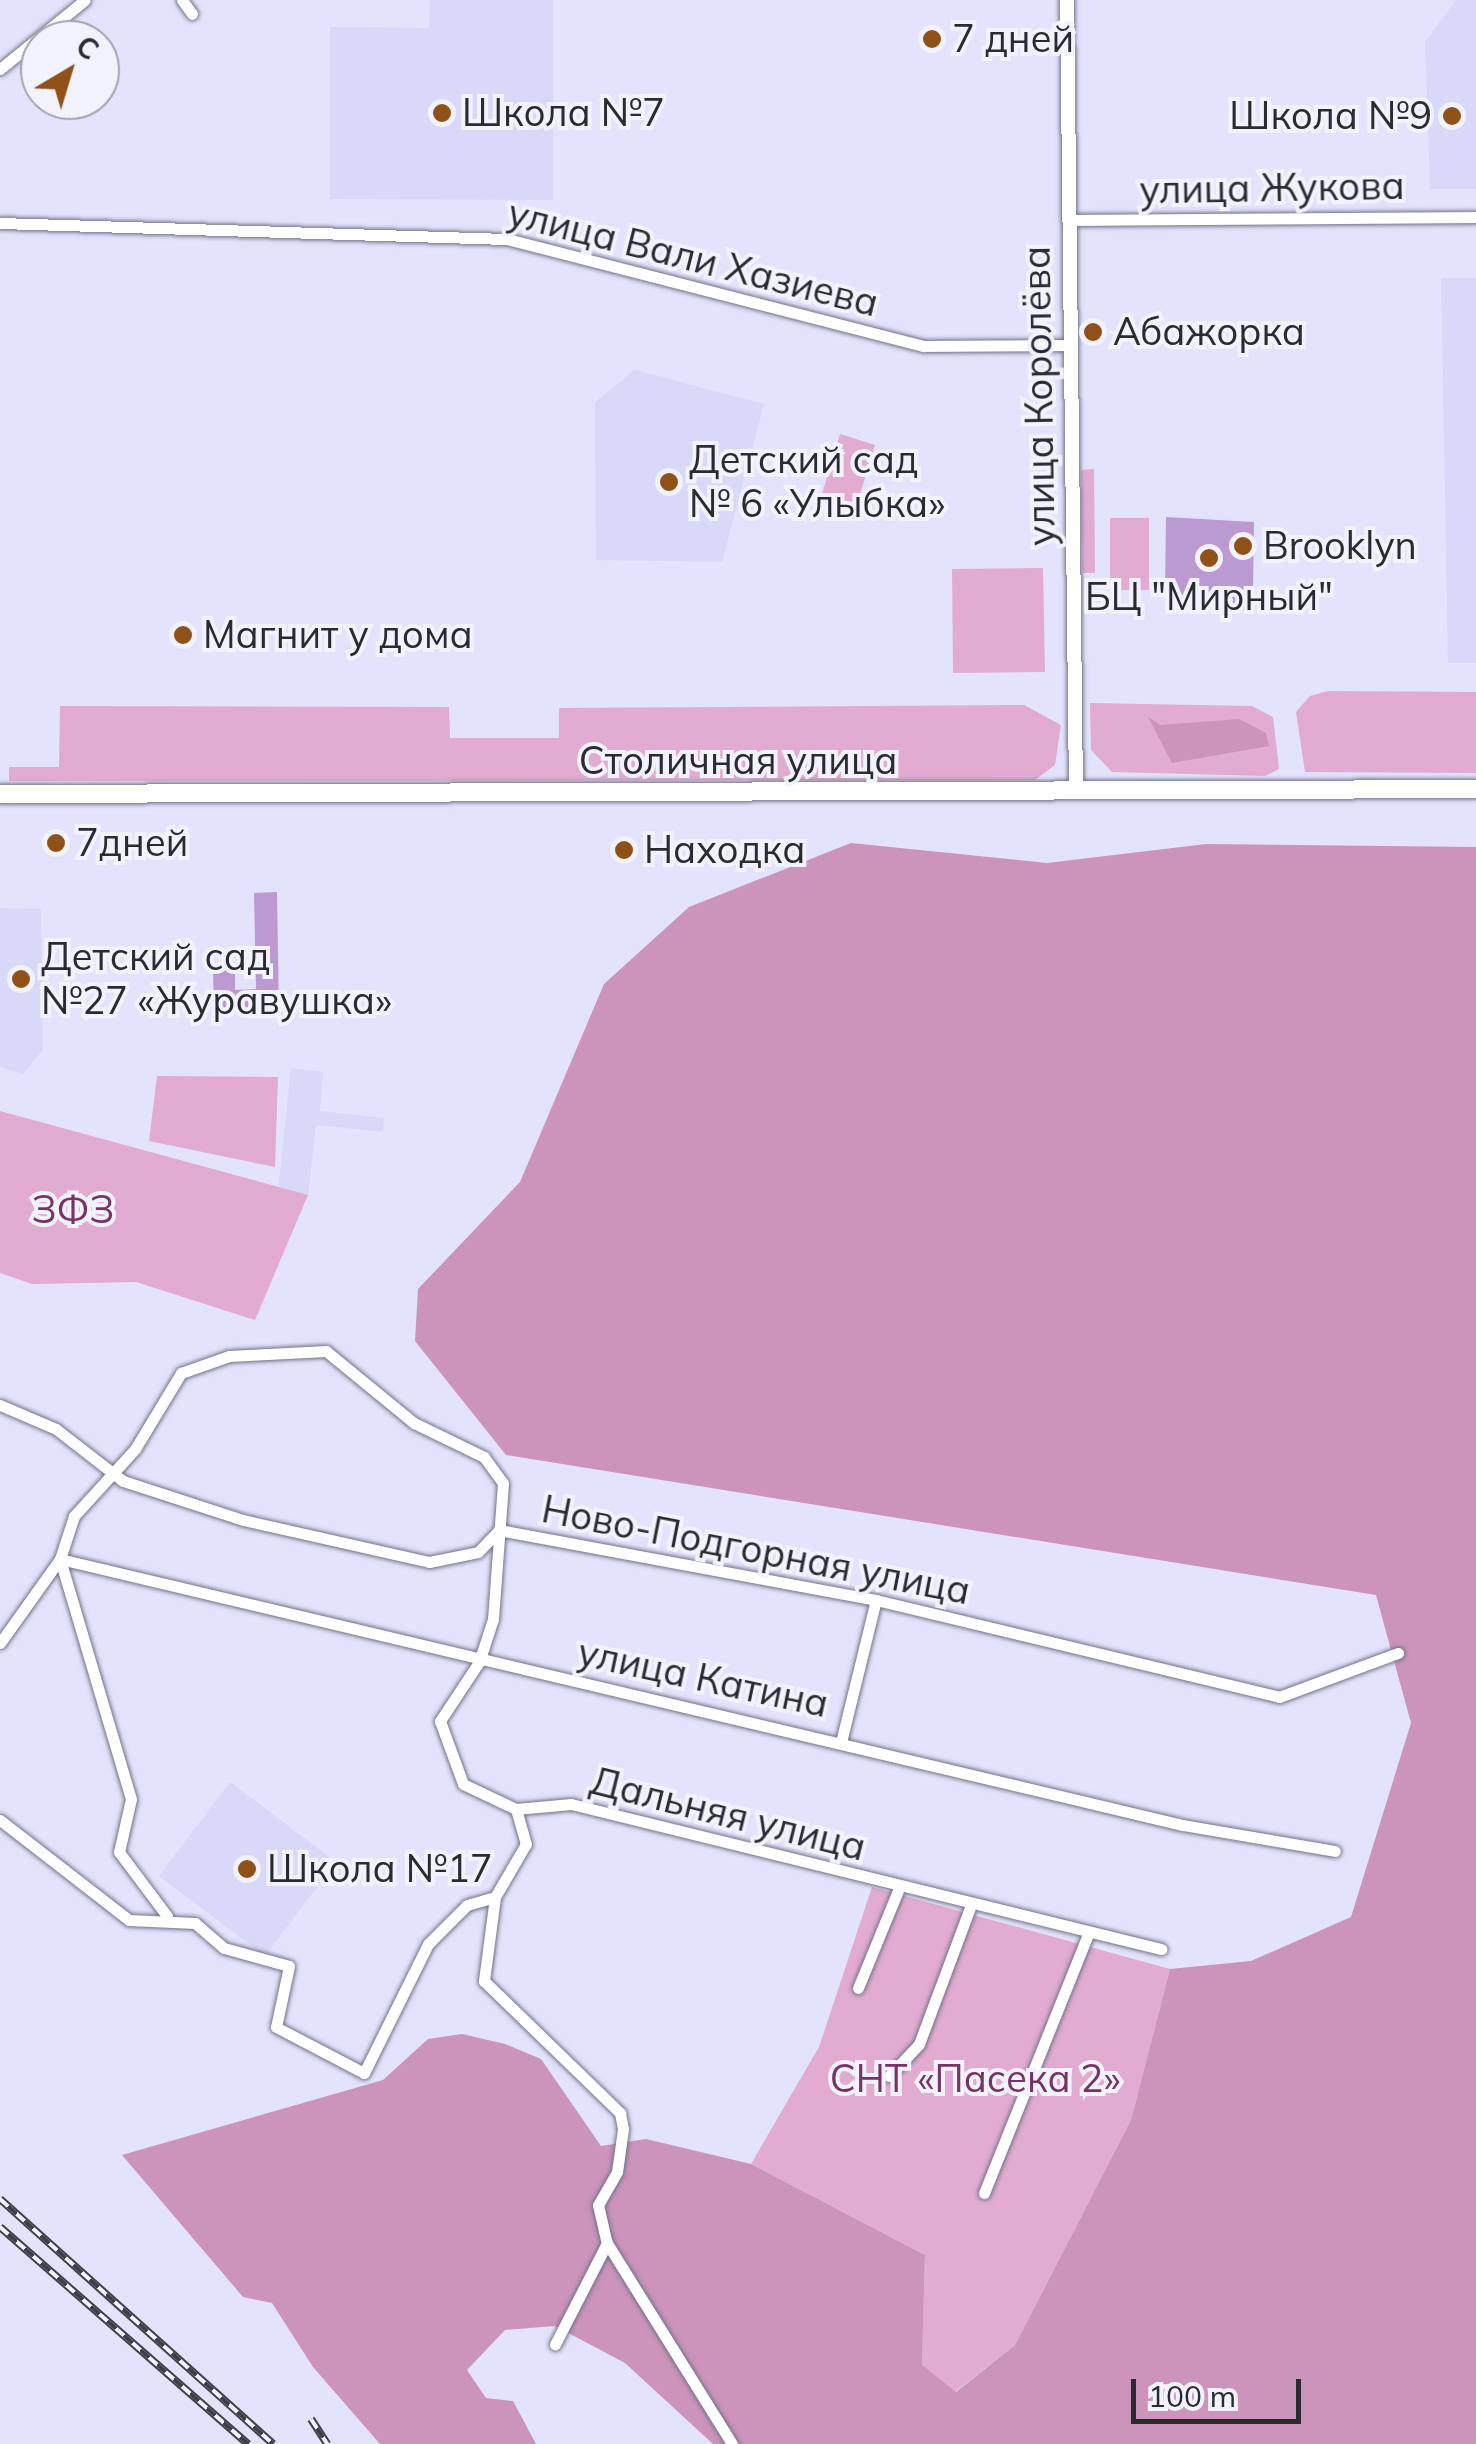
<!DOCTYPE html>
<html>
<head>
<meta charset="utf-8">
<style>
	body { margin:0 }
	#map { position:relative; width:1476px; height:2444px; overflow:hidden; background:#e3e3fd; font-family:Mulish,sans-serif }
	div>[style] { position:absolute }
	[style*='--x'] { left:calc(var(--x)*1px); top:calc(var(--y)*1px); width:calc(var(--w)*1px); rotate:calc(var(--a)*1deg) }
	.built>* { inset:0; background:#d8d8f9 }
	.green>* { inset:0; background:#e2abd1 }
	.forest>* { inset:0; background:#cc93bb }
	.building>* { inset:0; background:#bb9ad2 }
	.roads { filter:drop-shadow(0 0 2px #727289) drop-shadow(0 0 2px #727289) }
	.minor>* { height:11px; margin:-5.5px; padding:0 5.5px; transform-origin:5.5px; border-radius:5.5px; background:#fff }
	.tertiary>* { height:14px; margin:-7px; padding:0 7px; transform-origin:7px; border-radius:7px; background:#fff }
	.primary>* { height:18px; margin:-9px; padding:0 9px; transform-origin:9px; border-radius:9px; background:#fff }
	.rail>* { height:8px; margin-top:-4px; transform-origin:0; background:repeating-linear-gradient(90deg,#f2f2fd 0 11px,#3f3f4a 0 22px); box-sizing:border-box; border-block:2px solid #3f3f4a }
	.dots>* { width:28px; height:28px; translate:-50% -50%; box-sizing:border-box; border:5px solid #f2f2fd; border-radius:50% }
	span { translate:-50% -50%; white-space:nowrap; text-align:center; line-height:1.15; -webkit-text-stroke:8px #f2f2fd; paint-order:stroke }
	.poi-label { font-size:38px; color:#2a2a33 }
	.left { translate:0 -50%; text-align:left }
	.right { translate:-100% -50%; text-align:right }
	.street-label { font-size:38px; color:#2a2a33 }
	.park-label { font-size:38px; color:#773367 }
	.north { position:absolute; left:20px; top:20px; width:100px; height:100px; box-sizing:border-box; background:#f2f2fd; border:2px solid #a2a2ac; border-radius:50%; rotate:38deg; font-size:28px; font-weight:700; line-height:40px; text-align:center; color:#2a2a33 }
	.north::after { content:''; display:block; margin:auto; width:35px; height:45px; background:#905118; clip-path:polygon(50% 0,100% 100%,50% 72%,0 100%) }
	.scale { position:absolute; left:1131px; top:2379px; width:170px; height:45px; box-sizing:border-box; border:5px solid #2a2a33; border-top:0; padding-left:12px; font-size:30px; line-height:35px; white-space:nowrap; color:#2a2a33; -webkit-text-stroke:8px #f2f2fd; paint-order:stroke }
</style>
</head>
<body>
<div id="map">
	<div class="built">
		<div style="clip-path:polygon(430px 0,553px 0,553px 200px,330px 199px,330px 27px,429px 28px)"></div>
		<div style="clip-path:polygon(1456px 0,1476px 0,1476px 189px,1430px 189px,1425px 42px)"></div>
		<div style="clip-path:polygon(1441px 278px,1476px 278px,1476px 663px,1448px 663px)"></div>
		<div style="clip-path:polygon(635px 370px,764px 404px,722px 562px,596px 560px,595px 402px)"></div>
		<div style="clip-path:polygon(0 908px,41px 909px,43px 1050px,23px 1074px,0 1067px)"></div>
		<div style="clip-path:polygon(291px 1068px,323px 1072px,320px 1111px,384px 1118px,383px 1132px,316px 1125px,308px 1195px,278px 1191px)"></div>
		<div style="clip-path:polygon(230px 1782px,336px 1862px,265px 1956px,159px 1876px)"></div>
	</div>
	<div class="green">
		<div style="clip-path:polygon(840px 434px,875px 445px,855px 511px,820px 501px)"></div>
		<div style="clip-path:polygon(1094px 469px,1095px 573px,1082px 573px,1081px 470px)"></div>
		<div style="clip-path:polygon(1110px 518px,1149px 518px,1149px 590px,1110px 590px)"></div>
		<div style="clip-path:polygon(1043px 568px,1045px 672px,953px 673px,952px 569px)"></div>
		<div style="clip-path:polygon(1328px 691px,1476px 692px,1476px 773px,1305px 772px,1296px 712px,1310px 696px)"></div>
		<div style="clip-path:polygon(1090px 703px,1252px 706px,1273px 717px,1279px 769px,1265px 776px,1112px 772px,1091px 750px)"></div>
		<div style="clip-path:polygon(1024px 705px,1061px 725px,1055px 765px,1035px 780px,9px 781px,9px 767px,59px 767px,60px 706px,449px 707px,450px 738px,559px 738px,559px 708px)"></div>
		<div style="clip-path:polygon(157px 1076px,278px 1077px,275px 1167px,149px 1141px)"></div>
		<div style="clip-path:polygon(0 1111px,308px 1195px,255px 1320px,136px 1282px,32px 1284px,0 1273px)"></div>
		<div style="clip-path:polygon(872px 1887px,1170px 1969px,1131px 2120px,1015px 2345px,955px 2392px,922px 2366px,925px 2255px,751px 2164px,819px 2047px)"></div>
	</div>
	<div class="forest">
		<div style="clip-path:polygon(1148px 717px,1160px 725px,1239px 719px,1266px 733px,1269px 746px,1172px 763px)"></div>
		<div style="clip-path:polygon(851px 843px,1047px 863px,1206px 844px,1476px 847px,1476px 2444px,713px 2444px,625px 2363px,555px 2326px,505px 2330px,467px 2370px,486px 2398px,513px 2401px,536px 2444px,380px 2444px,313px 2367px,272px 2303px,243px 2297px,122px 2155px,383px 2080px,428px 2039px,462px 2034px,505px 2044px,541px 2059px,601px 2146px,646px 2139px,751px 2164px,925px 2255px,922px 2365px,956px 2392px,1015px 2345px,1131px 2120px,1170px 1969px,1251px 1961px,1351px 1917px,1411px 1723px,1376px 1595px,506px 1455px,415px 1341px,418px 1289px,520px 1182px,604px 984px,689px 907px)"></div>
	</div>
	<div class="building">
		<div style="clip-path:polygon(1166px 517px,1254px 522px,1253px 594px,1244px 594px,1244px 611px,1233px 611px,1233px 598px,1165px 597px)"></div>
		<div style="clip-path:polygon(277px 892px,279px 1011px,214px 1012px,213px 968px,235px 968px,235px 990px,256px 989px,254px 893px)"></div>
	</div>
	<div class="roads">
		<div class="minor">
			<div style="--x:182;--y:0;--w:17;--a:54"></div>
			<div style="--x:0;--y:69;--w:109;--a:-39.1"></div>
			<div style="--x:1069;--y:220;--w:407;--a:-0.4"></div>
			<div style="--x:0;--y:223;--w:507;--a:1.81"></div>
			<div style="--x:507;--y:239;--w:430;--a:14.4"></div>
			<div style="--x:923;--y:346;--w:148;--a:-0.4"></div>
			<div style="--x:0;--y:1405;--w:61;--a:23.2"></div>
			<div style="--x:56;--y:1429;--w:85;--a:37.8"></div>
			<div style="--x:123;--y:1481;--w:126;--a:18"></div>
			<div style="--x:243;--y:1520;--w:191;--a:12.7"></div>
			<div style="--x:429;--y:1562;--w:50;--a:-11.5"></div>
			<div style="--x:478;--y:1552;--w:30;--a:-46"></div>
			<div style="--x:499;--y:1530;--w:383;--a:10.5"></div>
			<div style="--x:876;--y:1600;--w:415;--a:13.5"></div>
			<div style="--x:1279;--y:1697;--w:127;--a:-20.3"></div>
			<div style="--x:0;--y:1643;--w:103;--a:-54.5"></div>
			<div style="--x:60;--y:1559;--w:45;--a:-72"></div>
			<div style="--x:74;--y:1516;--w:91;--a:-47.7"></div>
			<div style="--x:135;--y:1449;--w:89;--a:-58.8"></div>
			<div style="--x:181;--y:1373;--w:51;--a:-19.5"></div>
			<div style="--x:229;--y:1356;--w:97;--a:-3"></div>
			<div style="--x:326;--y:1351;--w:114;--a:39.3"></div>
			<div style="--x:414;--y:1423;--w:78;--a:25.9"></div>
			<div style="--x:484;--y:1457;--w:32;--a:54"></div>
			<div style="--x:503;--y:1483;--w:136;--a:94.2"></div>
			<div style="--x:493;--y:1619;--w:45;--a:108"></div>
			<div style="--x:479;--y:1662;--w:71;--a:123.5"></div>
			<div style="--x:440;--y:1721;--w:67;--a:69.9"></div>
			<div style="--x:463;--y:1784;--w:59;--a:25.3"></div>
			<div style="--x:516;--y:1809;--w:55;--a:-5.2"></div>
			<div style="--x:571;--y:1804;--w:608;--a:13.81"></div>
			<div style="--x:842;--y:1738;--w:142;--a:-76.2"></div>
			<div style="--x:0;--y:1820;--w:163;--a:37.8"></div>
			<div style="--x:129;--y:1920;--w:66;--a:2.6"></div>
			<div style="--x:195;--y:1923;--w:38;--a:41"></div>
			<div style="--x:224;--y:1948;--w:67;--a:15.5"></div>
			<div style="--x:289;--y:1966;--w:62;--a:102"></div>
			<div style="--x:276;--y:2027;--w:99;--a:27.6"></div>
			<div style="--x:364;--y:2073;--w:144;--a:-63.6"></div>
			<div style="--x:428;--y:1944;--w:55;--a:-45"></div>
			<div style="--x:467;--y:1905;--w:29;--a:-16"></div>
			<div style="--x:495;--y:1897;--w:85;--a:97.5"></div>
			<div style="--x:484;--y:1981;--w:190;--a:44.1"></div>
			<div style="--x:620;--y:2113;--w:16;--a:79"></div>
			<div style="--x:623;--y:2129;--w:43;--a:97.9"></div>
			<div style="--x:617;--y:2172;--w:38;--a:120"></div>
			<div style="--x:598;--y:2205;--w:39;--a:77"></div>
			<div style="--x:607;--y:2243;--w:114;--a:117.2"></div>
			<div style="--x:495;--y:1897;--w:61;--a:-59.7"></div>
			<div style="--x:526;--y:1844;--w:36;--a:-106"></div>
			<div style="--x:167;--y:1916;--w:80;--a:-126.9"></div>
			<div style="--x:119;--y:1852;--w:54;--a:-77.2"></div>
			<div style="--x:131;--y:1799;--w:250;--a:-106.5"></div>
			<div style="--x:60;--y:1559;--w:1154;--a:13.33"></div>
			<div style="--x:1183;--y:1825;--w:154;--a:9.7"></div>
			<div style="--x:858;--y:1988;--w:108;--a:-67.7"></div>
			<div style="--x:889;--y:2076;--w:44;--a:-46.8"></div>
			<div style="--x:919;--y:2044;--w:148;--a:-69.5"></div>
			<div style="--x:984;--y:2193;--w:281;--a:-68.1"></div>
			<div style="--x:607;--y:2243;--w:237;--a:58.1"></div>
		</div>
		<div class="tertiary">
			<div style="--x:1067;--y:0;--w:792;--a:89.35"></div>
		</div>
		<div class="primary">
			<div style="--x:0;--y:794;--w:1476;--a:-0.19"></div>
		</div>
	</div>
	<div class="rail">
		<div style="--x:0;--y:2199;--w:367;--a:41.9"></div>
		<div style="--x:0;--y:2227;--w:330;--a:41.2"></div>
		<div style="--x:311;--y:2419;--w:30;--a:57"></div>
	</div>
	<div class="dots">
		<div style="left:932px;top:39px;background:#905118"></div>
		<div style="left:442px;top:113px;background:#905118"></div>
		<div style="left:1452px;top:116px;background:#905118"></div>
		<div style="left:1093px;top:332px;background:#905118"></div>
		<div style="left:669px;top:482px;background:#905118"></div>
		<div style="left:1243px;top:546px;background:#905118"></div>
		<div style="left:1209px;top:558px;background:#905118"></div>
		<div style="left:183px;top:635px;background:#905118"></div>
		<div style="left:56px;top:843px;background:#905118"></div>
		<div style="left:624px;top:850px;background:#905118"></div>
		<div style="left:21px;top:979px;background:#905118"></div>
		<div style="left:247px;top:1869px;background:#905118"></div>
	</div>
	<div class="poi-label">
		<span class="left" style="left:952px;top:39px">7 дней</span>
		<span class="left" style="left:462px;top:113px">Школа №7</span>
		<span class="right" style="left:1432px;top:116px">Школа №9</span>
		<span class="left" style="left:1113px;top:332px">Абажорка</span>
		<span class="left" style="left:689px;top:482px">Детский сад<br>№ 6 «Улыбка»</span>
		<span class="left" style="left:1263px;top:546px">Brooklyn</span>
		<span style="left:1209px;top:597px">БЦ "Мирный"</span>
		<span class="left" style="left:203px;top:635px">Магнит у дома</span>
		<span class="left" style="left:76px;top:843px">7дней</span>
		<span class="left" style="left:644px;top:850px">Находка</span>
		<span class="left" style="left:41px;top:979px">Детский сад<br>№27 «Журавушка»</span>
		<span class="left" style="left:267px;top:1869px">Школа №17</span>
	</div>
	<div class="street-label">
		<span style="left:1272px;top:188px;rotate:-1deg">улица Жукова</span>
		<span style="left:693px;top:258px;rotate:14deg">улица Вали Хазиева</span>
		<span style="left:1039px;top:396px;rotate:-91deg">улица Королёва</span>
		<span style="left:738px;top:761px">Столичная улица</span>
		<span style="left:756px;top:1550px;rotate:11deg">Ново-Подгорная улица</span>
		<span style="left:703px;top:1678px;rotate:12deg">улица Катина</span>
		<span style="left:728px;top:1814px;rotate:14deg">Дальняя улица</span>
	</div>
	<div class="park-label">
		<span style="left:73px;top:1210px">ЗФЗ</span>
		<span style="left:975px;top:2079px">СНТ «Пасека 2»</span>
	</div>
	<div class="north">С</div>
	<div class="scale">100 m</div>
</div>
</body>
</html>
